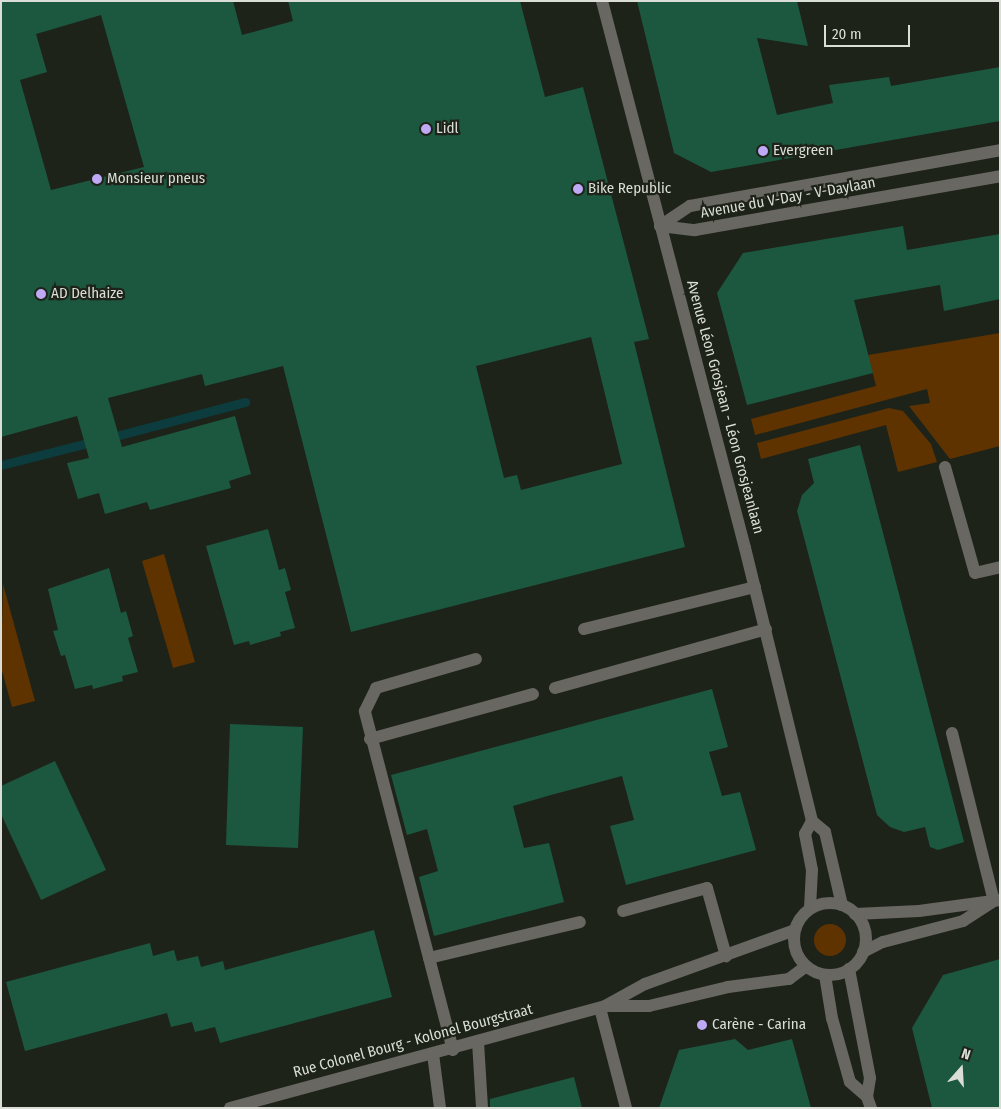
<!DOCTYPE html>
<html>
<head>
<meta charset="utf-8">
<style>
	body { margin:0 }
	#map { position:relative; width:1001px; height:1109px; overflow:hidden; background:#1e2319; font-family:"Fira Sans Condensed",sans-serif }
	div>[style] { position:absolute }
	[style*='--x'] { left:calc(var(--x)*1px); top:calc(var(--y)*1px); width:calc(var(--w)*1px); rotate:calc(var(--a)*1deg) }
	.green>* { inset:0; background:#5f3300 }
	.round { border-radius:50% }
	.stream>* { height:9px; margin:-4.5px; padding:0 4.5px; transform-origin:4.5px; border-radius:4.5px; background:#0c3c3d }
	.building>* { inset:0; background:#1c573f }
	.minor>* { height:12px; margin:-6px; padding:0 6px; transform-origin:6px; border-radius:6px; background:#686761 }
	.minor>.ring { margin:-6px; padding:0; box-sizing:content-box; background:none; border:12px solid #686761; border-radius:50% }
	.dots>* { width:14px; height:14px; translate:-50% -50%; box-sizing:border-box; border:2px solid #1e2319; border-radius:50% }
	span { translate:-50% -50%; white-space:nowrap; text-align:center; line-height:1.15; -webkit-text-stroke:4.5px #1e2319; paint-order:stroke }
	.poi-label { font-size:15px; color:#daded7 }
	.left { translate:0 -50%; text-align:left }
	.street-label { font-size:15px; color:#daded7 }
	.frame { position:absolute; inset:0; border:2px solid #daded7; pointer-events:none }
	.north { position:absolute; left:936px; top:1044px; width:50px; height:50px; -webkit-text-stroke:4px #1e2319; paint-order:stroke; rotate:19deg; font-size:14px; font-weight:700; line-height:20px; text-align:center; color:#daded7 }
	.north::after { content:''; display:block; margin:auto; width:18px; height:22px; background:#daded7; clip-path:polygon(50% 0,100% 100%,50% 72%,0 100%) }
	.scale { position:absolute; left:824px; top:25px; width:86px; height:22px; box-sizing:border-box; border:2px solid #daded7; border-top:0; padding-left:6px; font-size:15px; line-height:18px; white-space:nowrap; color:#daded7; -webkit-text-stroke:4px #1e2319; paint-order:stroke }
</style>
</head>
<body>
<div id="map">
	<div class="green">
		<div style="clip-path:polygon(1000px 333px,1000px 446px,950px 459px,909px 406px,930px 403px,927px 389px,755px 435px,751px 419px,876px 386px,868px 355px)"></div>
		<div style="clip-path:polygon(889px 408px,903px 411px,931px 444px,937px 462px,898px 472px,886px 425px,761px 459px,757px 443px)"></div>
		<div style="clip-path:polygon(164px 554px,195px 662px,173px 668px,142px 561px)"></div>
		<div style="clip-path:polygon(3px 584px,35px 701px,12px 707px,1px 667px)"></div>
		<div class="round" style="left:814px;top:924px;width:32px;height:32px"></div>
	</div>
	<div class="stream">
		<div style="--x:108;--y:438;--w:142;--a:-14.7"></div>
		<div style="--x:1;--y:465;--w:98;--a:-14.2"></div>
	</div>
	<div class="building">
		<div style="clip-path:polygon(evenodd,1px 1px,233px 1px,242px 35px,293px 21px,288px 1px,520px 1px,545px 97px,583px 87px,649px 339px,634px 342px,685px 547px,351px 632px,283px 366px,205px 386px,202px 374px,108px 398px,122px 447px,235px 416px,251px 474px,229px 481px,231px 488px,150px 510px,147px 502px,105px 514px,99px 493px,78px 499px,67px 463px,89px 458px,77px 416px,1px 437px,1px 1px,101px 15px,144px 167px,51px 190px,20px 80px,47px 72px,36px 34px,101px 15px,1px 1px,591px 337px,622px 464px,521px 490px,517px 475px,504px 478px,476px 366px,591px 337px)"></div>
		<div style="clip-path:polygon(637px 1px,797px 1px,808px 46px,757px 38px,777px 115px,833px 103px,829px 85px,889px 77px,891px 86px,1000px 67px,1000px 121px,711px 172px,674px 153px)"></div>
		<div style="clip-path:polygon(903px 226px,907px 250px,1000px 234px,1000px 299px,944px 311px,940px 285px,854px 300px,873px 373px,747px 405px,717px 293px,743px 253px)"></div>
		<div style="clip-path:polygon(860px 445px,964px 842px,938px 850px,930px 847px,925px 827px,904px 832px,890px 827px,877px 815px,797px 511px,802px 495px,814px 483px,808px 459px)"></div>
		<div style="clip-path:polygon(268px 529px,279px 570px,285px 568px,291px 590px,285px 592px,295px 628px,280px 632px,281px 636px,250px 645px,249px 641px,234px 645px,206px 546px)"></div>
		<div style="clip-path:polygon(109px 568px,121px 613px,126px 611px,133px 636px,128px 638px,138px 672px,122px 676px,123px 681px,93px 689px,92px 685px,75px 689px,65px 655px,61px 656px,53px 631px,58px 630px,48px 589px)"></div>
		<div style="clip-path:polygon(712px 689px,728px 747px,709px 752px,722px 796px,740px 792px,756px 850px,626px 885px,610px 826px,634px 820px,622px 776px,551px 795px,513px 806px,524px 848px,549px 843px,564px 902px,434px 936px,419px 877px,438px 871px,427px 829px,407px 835px,391px 775px)"></div>
		<div style="clip-path:polygon(230px 724px,303px 727px,298px 848px,226px 845px)"></div>
		<div style="clip-path:polygon(55px 761px,106px 870px,41px 900px,1px 814px,1px 786px)"></div>
		<div style="clip-path:polygon(374px 930px,392px 997px,220px 1043px,215px 1027px,195px 1032px,192px 1022px,171px 1027px,167px 1013px,25px 1051px,6px 982px,150px 943px,153px 956px,174px 950px,177px 961px,198px 956px,201px 967px,223px 961px,225px 970px)"></div>
		<div style="clip-path:polygon(1000px 959px,1000px 1108px,932px 1108px,912px 1028px,943px 975px)"></div>
		<div style="clip-path:polygon(735px 1039px,748px 1050px,792px 1039px,811px 1108px,659px 1108px,679px 1050px)"></div>
		<div style="clip-path:polygon(574px 1077px,582px 1108px,490px 1108px,490px 1099px)"></div>
	</div>
	<div class="minor">
		<div style="--x:602;--y:1;--w:565;--a:75.35"></div>
		<div style="--x:745;--y:548;--w:281;--a:76.2"></div>
		<div style="--x:812;--y:821;--w:17;--a:40"></div>
		<div style="--x:825;--y:832;--w:75;--a:76.9"></div>
		<div style="--x:660;--y:226;--w:36;--a:-34"></div>
		<div style="--x:690;--y:206;--w:315;--a:-10.2"></div>
		<div style="--x:660;--y:226;--w:35;--a:7"></div>
		<div style="--x:695;--y:230;--w:310;--a:-10"></div>
		<div style="--x:945;--y:467;--w:110;--a:74.2"></div>
		<div style="--x:975;--y:573;--w:26;--a:-13"></div>
		<div style="--x:584;--y:629;--w:176;--a:-13.8"></div>
		<div style="--x:555;--y:688;--w:219;--a:-15.6"></div>
		<div style="--x:952;--y:733;--w:173;--a:76"></div>
		<div style="--x:370;--y:739;--w:169;--a:-15.4"></div>
		<div class="ring" style="left:794px;top:903px;width:60px;height:60px"></div>
		<div style="--x:810;--y:908;--w:38;--a:-87"></div>
		<div style="--x:812;--y:870;--w:37;--a:-101"></div>
		<div style="--x:805;--y:834;--w:15;--a:-62"></div>
		<div style="--x:623;--y:911;--w:87;--a:-15.3"></div>
		<div style="--x:707;--y:888;--w:71;--a:74.4"></div>
		<div style="--x:855;--y:914;--w:64;--a:-2.7"></div>
		<div style="--x:919;--y:911;--w:82;--a:-7.7"></div>
		<div style="--x:863;--y:952;--w:22;--a:-27"></div>
		<div style="--x:883;--y:942;--w:83;--a:-14.7"></div>
		<div style="--x:963;--y:921;--w:35;--a:-33"></div>
		<div style="--x:429;--y:958;--w:155;--a:-13.4"></div>
		<div style="--x:849;--y:969;--w:111;--a:79.1"></div>
		<div style="--x:870;--y:1078;--w:19;--a:99"></div>
		<div style="--x:825;--y:975;--w:44;--a:80.8"></div>
		<div style="--x:832;--y:1018;--w:66;--a:74.3"></div>
		<div style="--x:850;--y:1082;--w:23;--a:41"></div>
		<div style="--x:867;--y:1097;--w:12;--a:70"></div>
		<div style="--x:607;--y:1006;--w:42;--a:0"></div>
		<div style="--x:649;--y:1006;--w:81;--a:-13.5"></div>
		<div style="--x:728;--y:987;--w:62;--a:-7.5"></div>
		<div style="--x:789;--y:979;--w:21;--a:-37"></div>
		<div style="--x:600;--y:1008;--w:103;--a:75.4"></div>
		<div style="--x:478;--y:1042;--w:66;--a:86.5"></div>
		<div style="--x:453;--y:1050;--w:350;--a:-104.6"></div>
		<div style="--x:365;--y:711;--w:25;--a:-64"></div>
		<div style="--x:376;--y:688;--w:104;--a:-16.2"></div>
		<div style="--x:433;--y:1054;--w:54;--a:82.6"></div>
		<div style="--x:230;--y:1108;--w:389;--a:-15.2"></div>
		<div style="--x:605;--y:1006;--w:46;--a:-28.8"></div>
		<div style="--x:645;--y:984;--w:159;--a:-19.8"></div>
	</div>
	<div class="dots">
		<div style="left:426px;top:129px;background:#bea9f5"></div>
		<div style="left:763px;top:151px;background:#bea9f5"></div>
		<div style="left:97px;top:179px;background:#bea9f5"></div>
		<div style="left:578px;top:189px;background:#bea9f5"></div>
		<div style="left:41px;top:294px;background:#bea9f5"></div>
		<div style="left:702px;top:1025px;background:#bea9f5"></div>
	</div>
	<div class="poi-label">
		<span class="left" style="left:436px;top:129px">Lidl</span>
		<span class="left" style="left:773px;top:151px">Evergreen</span>
		<span class="left" style="left:107px;top:179px">Monsieur pneus</span>
		<span class="left" style="left:588px;top:189px">Bike Republic</span>
		<span class="left" style="left:51px;top:294px">AD Delhaize</span>
		<span class="left" style="left:712px;top:1025px">Carène - Carina</span>
	</div>
	<div class="street-label">
		<span style="left:788px;top:198px;rotate:-10deg">Avenue du V-Day - V-Daylaan</span>
		<span style="left:725px;top:407px;rotate:75deg">Avenue Léon Grosjean - Léon Grosjeanlaan</span>
		<span style="left:413px;top:1041px;rotate:-15deg">Rue Colonel Bourg - Kolonel Bourgstraat</span>
	</div>
	<div class="frame"></div>
	<div class="north">N</div>
	<div class="scale">20 m</div>
</div>
</body>
</html>
